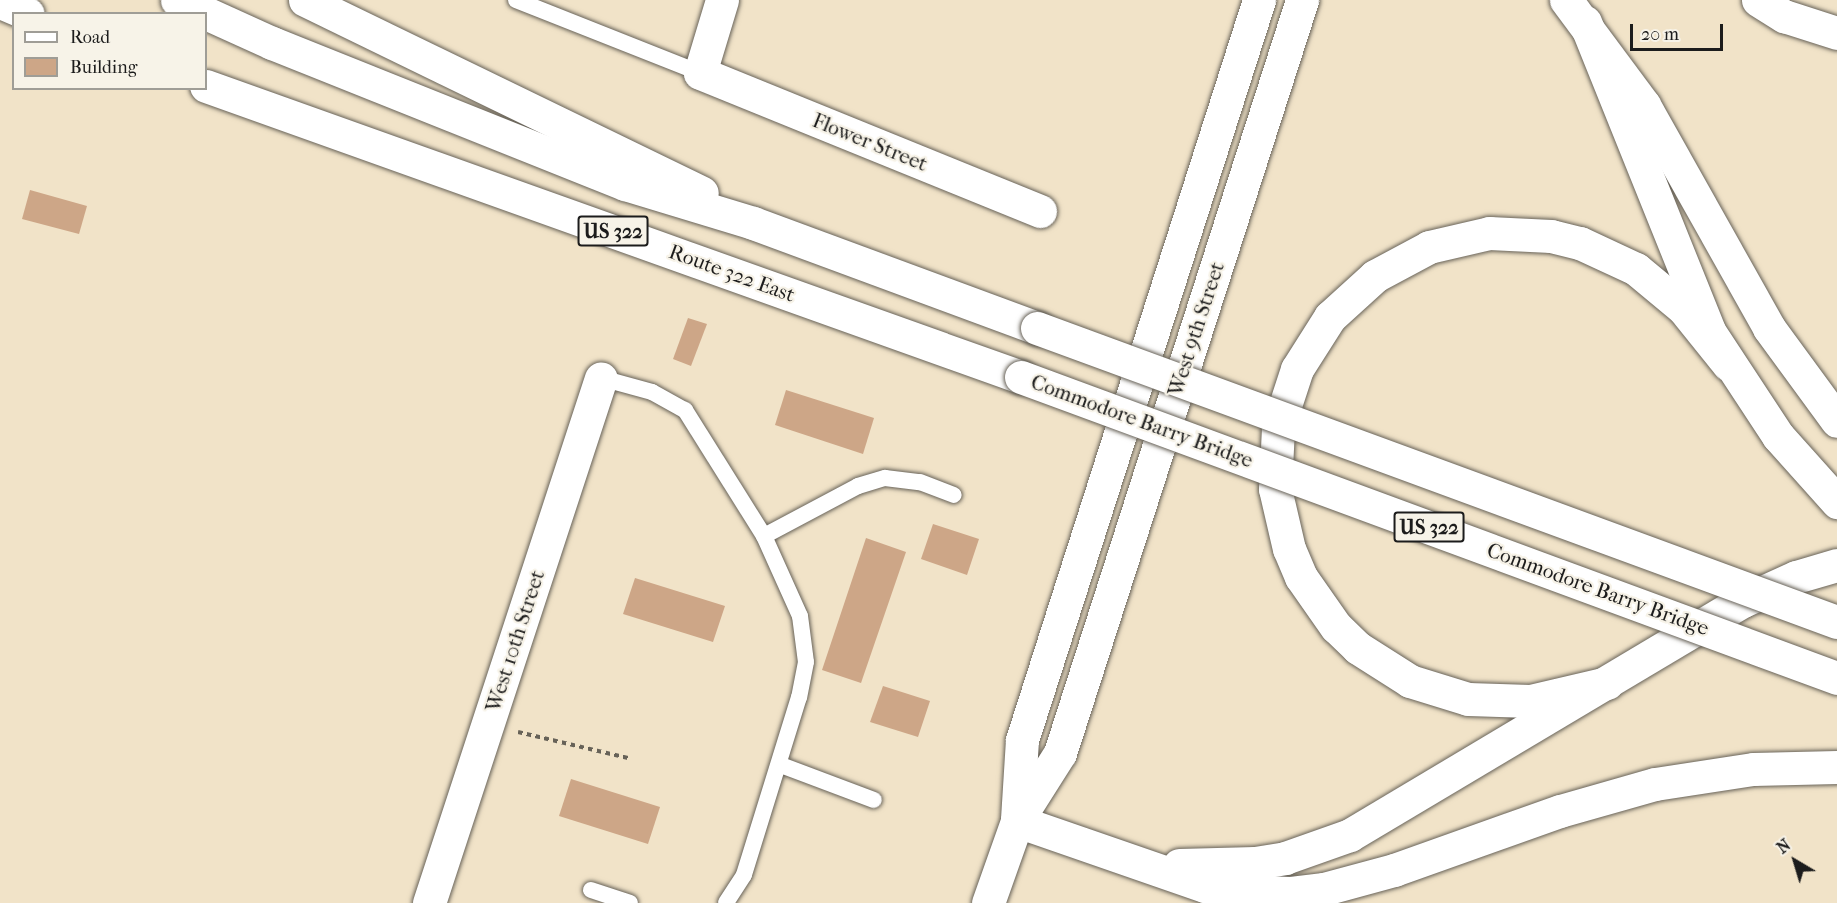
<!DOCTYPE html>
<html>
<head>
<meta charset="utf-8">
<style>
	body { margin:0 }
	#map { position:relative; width:1837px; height:903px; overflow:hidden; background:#f1e3c8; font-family:"IM FELL French Canon",serif }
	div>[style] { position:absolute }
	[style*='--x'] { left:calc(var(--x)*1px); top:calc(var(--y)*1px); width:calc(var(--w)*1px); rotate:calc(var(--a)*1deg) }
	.building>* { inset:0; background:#cda687 }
	.path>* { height:4px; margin-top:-2px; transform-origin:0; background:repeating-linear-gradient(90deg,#676258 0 4.5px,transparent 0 9px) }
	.roads { filter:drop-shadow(0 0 2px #676258) drop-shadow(0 0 2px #676258) }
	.lane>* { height:16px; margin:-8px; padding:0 8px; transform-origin:8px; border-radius:8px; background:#fff }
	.street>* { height:33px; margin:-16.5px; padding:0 16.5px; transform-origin:16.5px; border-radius:16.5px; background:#fff }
	.primary>* { height:33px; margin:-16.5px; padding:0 16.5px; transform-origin:16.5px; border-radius:16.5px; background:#fff }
	.highway>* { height:33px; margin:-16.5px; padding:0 16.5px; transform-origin:16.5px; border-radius:16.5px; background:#fff }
	.bridges { filter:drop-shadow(0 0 2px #676258) drop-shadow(0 0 2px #676258) }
	.highway-bridge>* { height:33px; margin:-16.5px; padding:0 16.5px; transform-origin:16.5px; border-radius:16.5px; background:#fff }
	span { translate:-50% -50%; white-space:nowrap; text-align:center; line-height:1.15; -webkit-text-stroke:4.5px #f7f3e8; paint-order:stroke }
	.shield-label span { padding:2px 4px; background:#f7f3e8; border:2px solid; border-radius:4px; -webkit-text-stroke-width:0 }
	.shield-label { font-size:20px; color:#1c1c1c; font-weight:700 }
	.street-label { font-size:21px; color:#1c1c1c }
	.legend { position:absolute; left:12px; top:12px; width:195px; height:78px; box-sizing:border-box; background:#f7f3e8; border:2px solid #9f9d96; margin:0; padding:8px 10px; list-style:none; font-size:18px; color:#1c1c1c }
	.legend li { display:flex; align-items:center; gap:12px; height:30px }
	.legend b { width:30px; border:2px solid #9f9d96 }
	.north { position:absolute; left:1765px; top:831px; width:60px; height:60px; -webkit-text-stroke:4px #f7f3e8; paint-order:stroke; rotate:322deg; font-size:16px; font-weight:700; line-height:24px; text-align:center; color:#1c1c1c }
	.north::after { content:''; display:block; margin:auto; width:21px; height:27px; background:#1c1c1c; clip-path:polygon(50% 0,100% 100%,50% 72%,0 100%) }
	.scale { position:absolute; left:1630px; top:24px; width:93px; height:27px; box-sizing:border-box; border:3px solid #1c1c1c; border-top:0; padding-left:8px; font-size:18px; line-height:21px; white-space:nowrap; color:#1c1c1c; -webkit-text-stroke:4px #f7f3e8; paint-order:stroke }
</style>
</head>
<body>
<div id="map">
	<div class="building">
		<div style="clip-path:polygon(30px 190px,87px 206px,79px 234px,22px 219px)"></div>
		<div style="clip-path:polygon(688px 318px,707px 324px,691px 366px,673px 359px)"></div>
		<div style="clip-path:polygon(786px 390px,874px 418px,863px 454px,775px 425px)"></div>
		<div style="clip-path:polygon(933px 524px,979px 539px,967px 575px,921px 559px)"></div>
		<div style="clip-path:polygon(866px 538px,906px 552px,861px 683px,822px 670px)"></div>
		<div style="clip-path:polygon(635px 578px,725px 606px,713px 642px,623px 614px)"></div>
		<div style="clip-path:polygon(883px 686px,930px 701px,918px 737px,870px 722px)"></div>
		<div style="clip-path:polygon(571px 779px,660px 807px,648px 844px,559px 816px)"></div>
	</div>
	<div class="path">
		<div style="--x:518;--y:732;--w:113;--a:13.3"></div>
	</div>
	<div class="roads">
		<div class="lane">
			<div style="--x:516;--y:0;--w:198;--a:21.6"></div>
			<div style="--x:601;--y:378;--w:53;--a:15.4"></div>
			<div style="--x:652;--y:392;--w:38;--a:29"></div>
			<div style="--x:685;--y:410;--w:149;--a:57.9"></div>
			<div style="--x:764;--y:536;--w:88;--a:65.8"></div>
			<div style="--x:800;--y:616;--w:46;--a:82.6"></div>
			<div style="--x:806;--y:662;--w:36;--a:101"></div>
			<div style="--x:799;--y:697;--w:186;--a:107.2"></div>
			<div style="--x:744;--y:875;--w:33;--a:123"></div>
			<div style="--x:764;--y:536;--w:106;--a:-28"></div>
			<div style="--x:858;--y:486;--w:28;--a:-17"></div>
			<div style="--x:885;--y:478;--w:35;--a:7"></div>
			<div style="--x:920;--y:482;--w:36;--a:21"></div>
			<div style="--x:781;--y:765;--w:99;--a:20.6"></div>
			<div style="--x:591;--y:890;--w:41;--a:18.4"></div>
		</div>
		<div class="street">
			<div style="--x:722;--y:0;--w:76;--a:106.8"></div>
			<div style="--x:700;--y:73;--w:367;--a:22.1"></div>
			<div style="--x:1758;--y:0;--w:31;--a:32"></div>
			<div style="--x:1784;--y:16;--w:56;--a:17.8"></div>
			<div style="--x:429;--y:903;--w:552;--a:-71.86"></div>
		</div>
		<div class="primary">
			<div style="--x:1017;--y:819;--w:79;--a:-86.4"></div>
			<div style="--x:1022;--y:740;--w:777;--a:-72.24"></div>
			<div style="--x:988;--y:903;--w:87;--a:-70.5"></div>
			<div style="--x:1017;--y:821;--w:80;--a:-57.7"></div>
			<div style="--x:1060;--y:753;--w:791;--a:-72.18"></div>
		</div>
		<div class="highway">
			<div style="--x:177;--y:0;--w:104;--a:24.4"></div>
			<div style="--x:272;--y:43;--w:380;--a:21.8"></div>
			<div style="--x:625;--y:184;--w:134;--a:16.9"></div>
			<div style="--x:753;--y:223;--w:303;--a:20.3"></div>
			<div style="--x:305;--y:0;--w:441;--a:25.9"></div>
			<div style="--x:1566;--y:0;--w:131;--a:53.4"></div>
			<div style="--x:1644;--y:105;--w:256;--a:60.7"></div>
			<div style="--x:1769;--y:328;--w:115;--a:53.8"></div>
			<div style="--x:0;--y:2;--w:30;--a:23"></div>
			<div style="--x:1585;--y:22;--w:333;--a:68.1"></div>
			<div style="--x:1709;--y:331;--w:126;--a:56.7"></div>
			<div style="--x:1778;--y:436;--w:89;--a:48.2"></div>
			<div style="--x:206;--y:86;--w:865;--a:19.65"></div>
			<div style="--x:1607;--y:683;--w:79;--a:166.8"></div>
			<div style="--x:1530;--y:701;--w:62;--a:-178.2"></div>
			<div style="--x:1468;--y:699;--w:61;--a:-162.8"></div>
			<div style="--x:1410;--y:681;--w:62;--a:-147.6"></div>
			<div style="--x:1358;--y:648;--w:30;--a:-136"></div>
			<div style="--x:1336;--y:627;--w:61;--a:-125"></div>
			<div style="--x:1301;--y:577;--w:30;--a:-113"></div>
			<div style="--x:1289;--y:549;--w:62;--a:-103.1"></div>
			<div style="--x:1275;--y:489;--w:62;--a:-87.2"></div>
			<div style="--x:1278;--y:427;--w:61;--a:-71.9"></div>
			<div style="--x:1297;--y:369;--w:62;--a:-57.6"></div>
			<div style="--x:1330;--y:317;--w:61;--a:-42.3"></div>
			<div style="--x:1375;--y:276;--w:61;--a:-28.2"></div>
			<div style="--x:1429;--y:247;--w:62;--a:-13.1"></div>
			<div style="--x:1489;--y:233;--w:62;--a:2.8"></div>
			<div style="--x:1551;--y:236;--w:30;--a:14"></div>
			<div style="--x:1580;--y:243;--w:62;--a:24.9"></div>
			<div style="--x:1636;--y:269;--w:61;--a:39.7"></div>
			<div style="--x:1683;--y:308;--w:72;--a:51.2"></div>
			<div style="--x:1017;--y:821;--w:199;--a:19.1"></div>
			<div style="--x:1205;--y:886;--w:30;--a:9"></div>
			<div style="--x:1235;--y:891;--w:56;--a:2"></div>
			<div style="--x:1291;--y:893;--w:33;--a:-7"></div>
			<div style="--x:1324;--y:889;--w:73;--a:-15.2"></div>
			<div style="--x:1394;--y:870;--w:176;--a:-19.6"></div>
			<div style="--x:1560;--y:811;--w:99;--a:-15.9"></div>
			<div style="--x:1655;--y:784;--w:99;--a:-8.7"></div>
			<div style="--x:1753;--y:769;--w:84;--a:-1.4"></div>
			<div style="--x:1179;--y:865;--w:76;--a:-1.5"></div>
			<div style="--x:1255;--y:863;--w:30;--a:-9"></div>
			<div style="--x:1285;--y:858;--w:69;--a:-19.5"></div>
			<div style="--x:1350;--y:835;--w:457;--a:-30.8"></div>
			<div style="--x:1743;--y:601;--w:58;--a:-24.4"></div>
			<div style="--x:1796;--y:577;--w:43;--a:-16.3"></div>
		</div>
	</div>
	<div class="bridges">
		<div class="highway-bridge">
			<div style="--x:1037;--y:328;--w:852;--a:20.18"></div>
			<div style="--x:1021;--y:377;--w:870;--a:20.25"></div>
		</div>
	</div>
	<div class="shield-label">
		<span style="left:613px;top:231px">US 322</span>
		<span style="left:1429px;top:527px">US 322</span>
	</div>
	<div class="street-label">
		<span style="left:870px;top:142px;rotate:22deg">Flower Street</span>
		<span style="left:732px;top:273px;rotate:20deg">Route 322 East</span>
		<span style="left:1196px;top:329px;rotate:-72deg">West 9th Street</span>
		<span style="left:1142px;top:421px;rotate:20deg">Commodore Barry Bridge</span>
		<span style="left:1598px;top:589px;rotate:20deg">Commodore Barry Bridge</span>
		<span style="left:515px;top:641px;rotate:-72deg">West 10th Street</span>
	</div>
	<ul class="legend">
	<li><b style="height:8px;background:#fff"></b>Road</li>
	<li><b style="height:16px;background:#cda687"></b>Building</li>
	</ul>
	<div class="north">N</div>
	<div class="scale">20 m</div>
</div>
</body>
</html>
